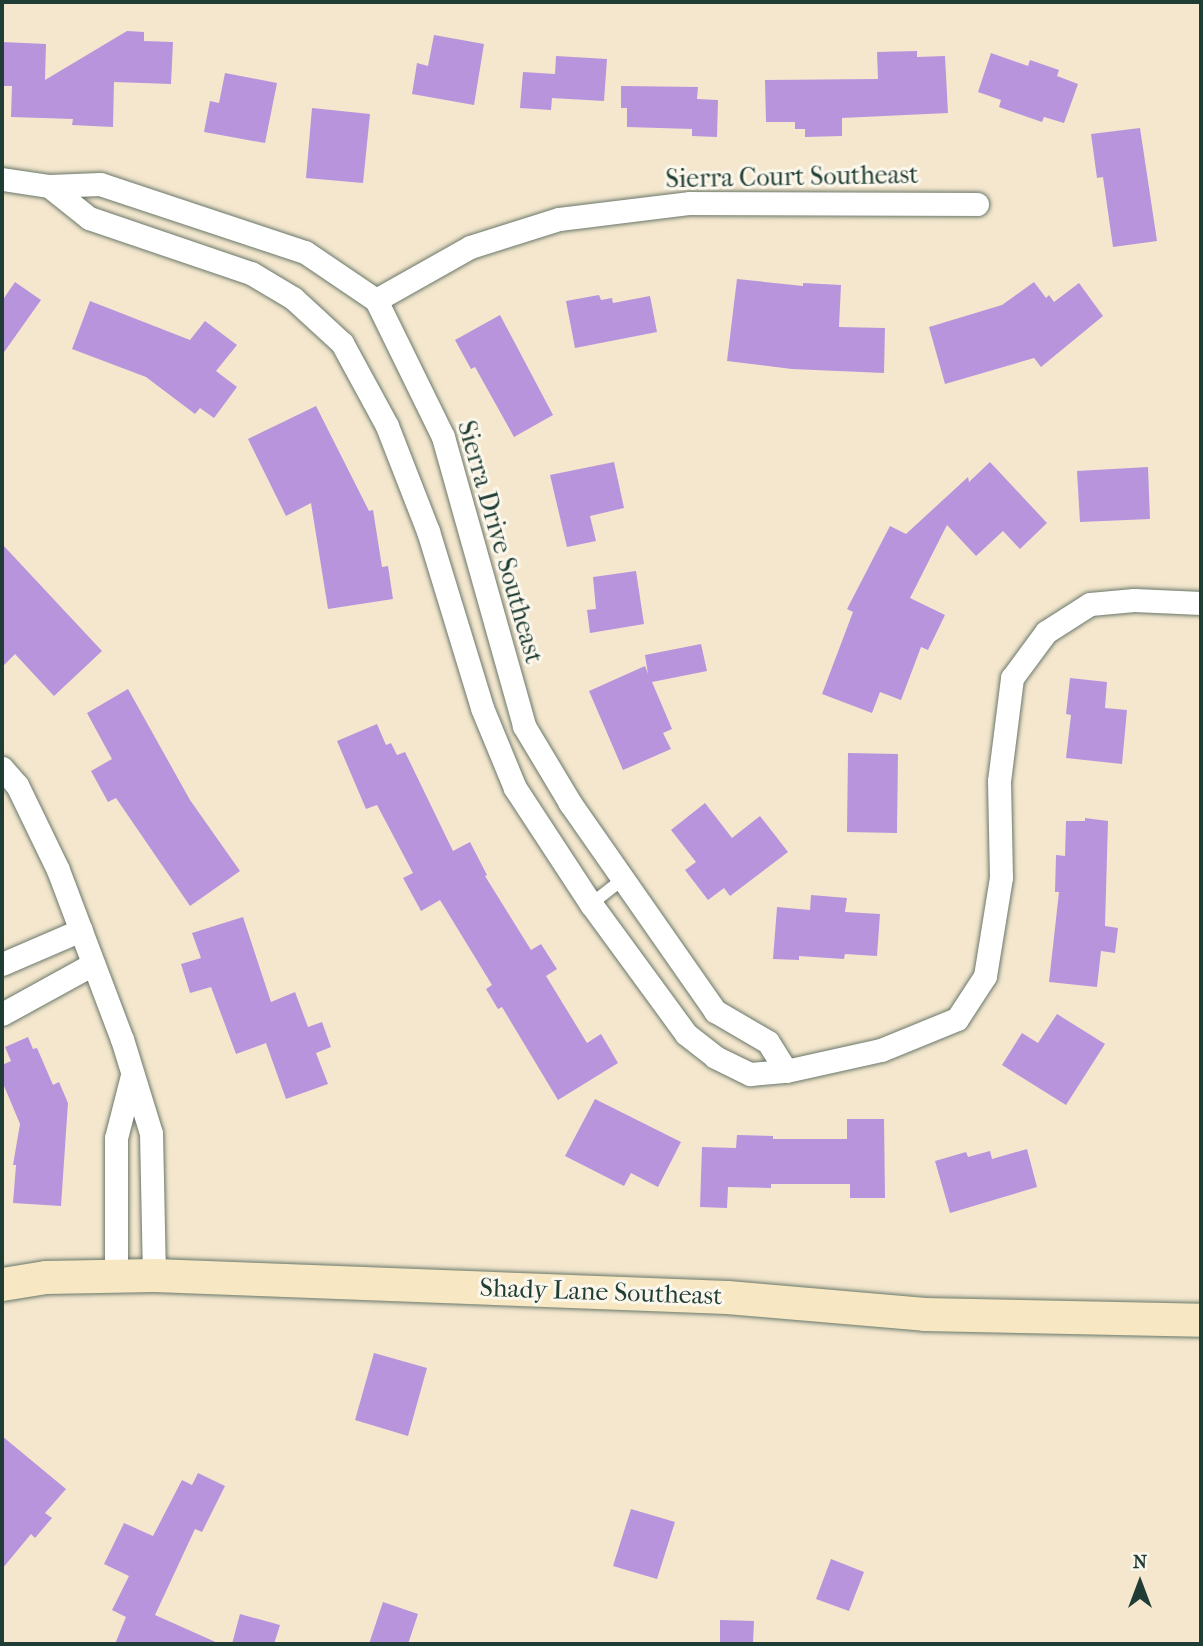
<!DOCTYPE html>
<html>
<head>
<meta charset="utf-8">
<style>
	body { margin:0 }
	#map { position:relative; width:1203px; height:1646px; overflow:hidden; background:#f4e7ce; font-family:"IM FELL French Canon",serif }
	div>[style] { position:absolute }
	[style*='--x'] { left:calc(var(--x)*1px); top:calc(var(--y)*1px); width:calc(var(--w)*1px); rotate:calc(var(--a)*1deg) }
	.building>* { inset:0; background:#b894dd }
	.roads { filter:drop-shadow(0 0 2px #6a786a) drop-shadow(0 0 2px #6a786a) }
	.lane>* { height:12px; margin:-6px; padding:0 6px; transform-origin:6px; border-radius:6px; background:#fff }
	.street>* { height:23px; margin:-11.5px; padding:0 11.5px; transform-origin:11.5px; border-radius:11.5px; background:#fff }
	.secondary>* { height:33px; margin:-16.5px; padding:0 16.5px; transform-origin:16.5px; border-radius:16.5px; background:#f7e8c3 }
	span { translate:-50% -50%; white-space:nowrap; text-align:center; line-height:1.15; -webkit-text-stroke:6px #fbf7ec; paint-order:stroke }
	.street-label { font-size:26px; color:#1f3d34 }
	.frame { position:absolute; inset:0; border:4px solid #1f3d34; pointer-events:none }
	.north { position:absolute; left:1105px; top:1548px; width:70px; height:70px; -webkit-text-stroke:5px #fbf7ec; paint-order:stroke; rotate:0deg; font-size:19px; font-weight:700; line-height:28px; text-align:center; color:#1f3d34 }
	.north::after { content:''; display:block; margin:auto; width:24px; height:32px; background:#1f3d34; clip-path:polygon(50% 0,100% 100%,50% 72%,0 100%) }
</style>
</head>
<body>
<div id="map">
	<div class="building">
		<div style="clip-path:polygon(127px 31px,144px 32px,144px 41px,173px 42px,171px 84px,114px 82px,113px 127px,72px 125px,73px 119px,11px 117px,12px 86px,2px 86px,2px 42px,46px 44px,45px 80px)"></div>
		<div style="clip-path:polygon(434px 35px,484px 44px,474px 105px,412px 94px,417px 63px,428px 66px)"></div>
		<div style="clip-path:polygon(917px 51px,917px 57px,945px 56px,948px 113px,842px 118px,842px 136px,805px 137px,805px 129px,795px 129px,795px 122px,766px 122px,765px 80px,878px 79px,877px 52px)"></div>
		<div style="clip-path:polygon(991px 53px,1028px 66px,1030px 60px,1059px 70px,1057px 76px,1078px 84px,1064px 123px,1044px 117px,1042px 122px,999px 107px,1001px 100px,978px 92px)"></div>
		<div style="clip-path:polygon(556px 56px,607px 59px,604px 101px,552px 98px,551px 110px,520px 108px,523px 72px,555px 74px)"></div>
		<div style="clip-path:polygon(225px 73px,277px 83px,265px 143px,204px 132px,210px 101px,219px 103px)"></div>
		<div style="clip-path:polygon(621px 86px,698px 87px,697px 99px,718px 100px,717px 137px,692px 136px,692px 129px,627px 127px,627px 108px,621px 108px)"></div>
		<div style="clip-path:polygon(312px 108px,370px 114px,363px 183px,306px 178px)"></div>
		<div style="clip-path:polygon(1140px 128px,1157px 241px,1113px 247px,1103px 177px,1097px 178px,1091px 134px)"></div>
		<div style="clip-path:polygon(737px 279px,803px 286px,803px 283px,841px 285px,839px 327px,885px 328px,884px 373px,792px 369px,727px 361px)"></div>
		<div style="clip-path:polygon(15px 282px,41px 300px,2px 355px,2px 301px)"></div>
		<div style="clip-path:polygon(1034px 282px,1046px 298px,1049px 295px,1054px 302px,1079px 283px,1103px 316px,1041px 367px,1034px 358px,945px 384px,929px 327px,1002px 305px)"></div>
		<div style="clip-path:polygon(599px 295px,601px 300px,612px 298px,613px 303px,650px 296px,657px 332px,575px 348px,566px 301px)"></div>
		<div style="clip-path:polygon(90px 301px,190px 340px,205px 321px,237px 345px,216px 371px,237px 387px,214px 418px,200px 408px,195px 414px,146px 377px,72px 349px)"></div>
		<div style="clip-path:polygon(500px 315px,553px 415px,514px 437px,475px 367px,471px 369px,455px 340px)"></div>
		<div style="clip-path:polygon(316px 406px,369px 511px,373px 510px,382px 567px,388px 566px,393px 599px,328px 609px,311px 503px,286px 516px,248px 439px)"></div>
		<div style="clip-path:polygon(614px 462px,624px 508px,590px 516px,596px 541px,567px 547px,550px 475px)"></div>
		<div style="clip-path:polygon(990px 462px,1047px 523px,1020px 549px,1003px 531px,976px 556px,947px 525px,910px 598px,945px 615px,928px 650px,921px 647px,901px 700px,880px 692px,872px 713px,822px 694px,853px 612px,847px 609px,890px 526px,906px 534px,968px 477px,969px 482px)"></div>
		<div style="clip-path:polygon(1148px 467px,1150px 519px,1080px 522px,1077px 471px)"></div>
		<div style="clip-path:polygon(2px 544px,102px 651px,54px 696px,15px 654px,2px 667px)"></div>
		<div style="clip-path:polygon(636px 571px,644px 624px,590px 633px,587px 610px,596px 609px,593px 577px)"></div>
		<div style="clip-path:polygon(701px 644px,707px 671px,652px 682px,672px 729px,663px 733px,671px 749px,623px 770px,589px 691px,645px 666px,648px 674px,645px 655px)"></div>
		<div style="clip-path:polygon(1070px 678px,1107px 682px,1105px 708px,1127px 710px,1122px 764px,1066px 758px,1071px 715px,1066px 714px)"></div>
		<div style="clip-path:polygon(128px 689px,190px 800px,240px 871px,190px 906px,116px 798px,108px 802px,91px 771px,112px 759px,87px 713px)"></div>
		<div style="clip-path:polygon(377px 724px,386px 745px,391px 743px,397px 755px,405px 752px,453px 851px,470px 842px,487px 875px,485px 876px,531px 950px,541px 944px,557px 969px,546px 976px,587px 1043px,601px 1034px,618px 1063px,558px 1100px,502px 1007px,498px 1009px,486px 989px,492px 985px,440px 900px,421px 911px,403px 878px,413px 873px,377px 805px,366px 809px,337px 741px)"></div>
		<div style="clip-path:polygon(848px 753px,898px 754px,897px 833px,847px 832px)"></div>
		<div style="clip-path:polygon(705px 803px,732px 838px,760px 816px,788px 852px,730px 896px,724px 888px,708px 900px,685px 870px,696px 862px,671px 830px)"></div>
		<div style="clip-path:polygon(1085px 818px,1108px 821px,1105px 926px,1118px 928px,1115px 953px,1101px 951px,1097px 987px,1049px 982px,1059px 892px,1055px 892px,1056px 855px,1065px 856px,1066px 821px,1085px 821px)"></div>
		<div style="clip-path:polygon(811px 895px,847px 898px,845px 912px,880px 914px,877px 956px,845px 954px,844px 959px,799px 956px,799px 960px,773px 959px,777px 907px,810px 910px)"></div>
		<div style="clip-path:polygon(243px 917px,271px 1002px,295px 992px,308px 1027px,322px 1022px,331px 1047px,316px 1053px,328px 1084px,286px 1099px,266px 1043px,236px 1054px,211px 987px,190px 993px,181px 964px,201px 958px,192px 933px)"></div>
		<div style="clip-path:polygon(1057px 1014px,1105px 1044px,1066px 1105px,1002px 1065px,1022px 1033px,1038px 1043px)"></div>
		<div style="clip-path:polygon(28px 1037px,33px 1049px,37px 1048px,53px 1085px,59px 1082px,68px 1103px,61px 1206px,13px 1203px,16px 1165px,13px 1165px,20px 1124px,2px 1081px,2px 1065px,11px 1061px,5px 1047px)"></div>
		<div style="clip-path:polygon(595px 1099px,681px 1142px,658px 1187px,631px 1173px,624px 1186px,565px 1156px)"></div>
		<div style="clip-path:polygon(847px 1119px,884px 1119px,885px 1198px,850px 1198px,850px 1184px,771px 1184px,771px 1188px,728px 1187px,727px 1208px,700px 1207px,702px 1147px,736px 1148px,737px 1135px,773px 1136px,773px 1139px,847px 1139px)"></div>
		<div style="clip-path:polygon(1027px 1149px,1037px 1187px,950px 1213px,935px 1161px,966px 1152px,968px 1157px,990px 1151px,992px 1159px)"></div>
		<div style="clip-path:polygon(374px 1353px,427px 1368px,408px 1436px,355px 1420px)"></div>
		<div style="clip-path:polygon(2px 1436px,66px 1489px,45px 1513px,52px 1518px,35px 1538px,31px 1534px,2px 1569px)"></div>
		<div style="clip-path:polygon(198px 1473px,225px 1486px,202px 1532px,195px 1529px,155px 1615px,220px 1644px,115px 1644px,126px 1617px,112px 1610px,129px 1576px,104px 1564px,124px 1523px,153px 1536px,182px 1480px,192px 1485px)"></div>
		<div style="clip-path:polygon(631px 1509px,675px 1522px,657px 1579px,613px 1566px)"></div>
		<div style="clip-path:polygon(831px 1559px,864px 1572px,849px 1611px,816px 1599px)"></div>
		<div style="clip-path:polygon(383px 1602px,418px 1614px,408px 1644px,369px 1644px)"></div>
		<div style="clip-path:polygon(240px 1614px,280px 1625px,274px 1644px,232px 1644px)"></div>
		<div style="clip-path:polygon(720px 1620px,754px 1621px,753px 1644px,720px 1644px)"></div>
	</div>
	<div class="roads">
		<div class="lane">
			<div style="--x:591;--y:904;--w:41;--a:-38"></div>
		</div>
		<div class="street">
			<div style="--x:2;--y:179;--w:48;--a:8.5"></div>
			<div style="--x:49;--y:186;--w:51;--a:-2.2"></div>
			<div style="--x:100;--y:184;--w:216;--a:18.4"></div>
			<div style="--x:305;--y:252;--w:86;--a:34.1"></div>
			<div style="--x:376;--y:300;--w:153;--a:63.9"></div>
			<div style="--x:443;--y:437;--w:300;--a:74.3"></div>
			<div style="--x:524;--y:726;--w:90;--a:59.1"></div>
			<div style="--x:570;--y:803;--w:254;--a:55.1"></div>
			<div style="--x:715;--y:1011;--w:61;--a:30.3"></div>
			<div style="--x:768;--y:1042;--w:34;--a:58"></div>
			<div style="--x:49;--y:186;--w:51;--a:38.7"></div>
			<div style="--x:89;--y:218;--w:171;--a:18.8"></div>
			<div style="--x:251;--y:273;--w:49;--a:30.8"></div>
			<div style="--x:293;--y:298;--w:67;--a:42.6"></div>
			<div style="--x:342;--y:343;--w:94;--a:61.5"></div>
			<div style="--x:387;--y:426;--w:113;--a:68.7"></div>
			<div style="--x:428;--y:531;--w:185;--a:73"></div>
			<div style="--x:482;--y:708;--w:87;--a:67.6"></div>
			<div style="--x:515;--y:788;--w:139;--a:56.8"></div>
			<div style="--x:591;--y:904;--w:161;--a:53.8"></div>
			<div style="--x:686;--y:1034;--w:37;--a:38"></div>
			<div style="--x:715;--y:1057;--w:39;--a:26"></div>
			<div style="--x:750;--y:1074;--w:36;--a:-5"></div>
			<div style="--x:786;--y:1071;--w:97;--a:-12.5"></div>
			<div style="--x:881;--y:1050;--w:82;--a:-22.2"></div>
			<div style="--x:957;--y:1019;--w:51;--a:-56.9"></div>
			<div style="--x:985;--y:976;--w:100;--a:-80.8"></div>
			<div style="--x:1001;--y:877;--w:96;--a:-91.2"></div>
			<div style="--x:999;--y:781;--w:104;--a:-82.8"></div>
			<div style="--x:1012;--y:678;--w:57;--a:-53.5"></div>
			<div style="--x:1046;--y:632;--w:52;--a:-32.5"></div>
			<div style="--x:1090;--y:604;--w:44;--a:-5.2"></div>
			<div style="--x:1134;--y:600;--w:67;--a:2.6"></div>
			<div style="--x:376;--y:300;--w:108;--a:-29.4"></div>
			<div style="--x:470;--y:247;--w:93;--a:-17.5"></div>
			<div style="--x:559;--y:219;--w:132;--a:-7"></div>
			<div style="--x:690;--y:203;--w:287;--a:0.2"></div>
			<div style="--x:2;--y:768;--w:23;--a:49"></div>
			<div style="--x:17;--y:785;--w:94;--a:64.2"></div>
			<div style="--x:58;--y:870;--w:181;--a:69.3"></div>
			<div style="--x:122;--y:1039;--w:98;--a:72.9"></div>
			<div style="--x:151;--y:1133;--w:142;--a:88.8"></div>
			<div style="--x:2;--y:964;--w:86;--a:-23.3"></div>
			<div style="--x:2;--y:1014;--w:104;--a:-28.8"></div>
			<div style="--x:116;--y:1275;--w:137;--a:-90"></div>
			<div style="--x:116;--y:1138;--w:65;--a:-75.7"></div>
		</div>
		<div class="secondary">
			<div style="--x:2;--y:1284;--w:44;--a:-9.2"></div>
			<div style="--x:45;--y:1277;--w:109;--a:-1.1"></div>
			<div style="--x:154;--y:1275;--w:573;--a:2.2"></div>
			<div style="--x:727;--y:1297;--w:198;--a:4.9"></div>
			<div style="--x:924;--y:1314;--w:277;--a:1.2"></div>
		</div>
	</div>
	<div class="street-label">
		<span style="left:792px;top:177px;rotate:-1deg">Sierra Court Southeast</span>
		<span style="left:500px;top:542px;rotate:74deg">Sierra Drive Southeast</span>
		<span style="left:601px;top:1292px;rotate:2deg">Shady Lane Southeast</span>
	</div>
	<div class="frame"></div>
	<div class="north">N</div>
</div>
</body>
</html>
